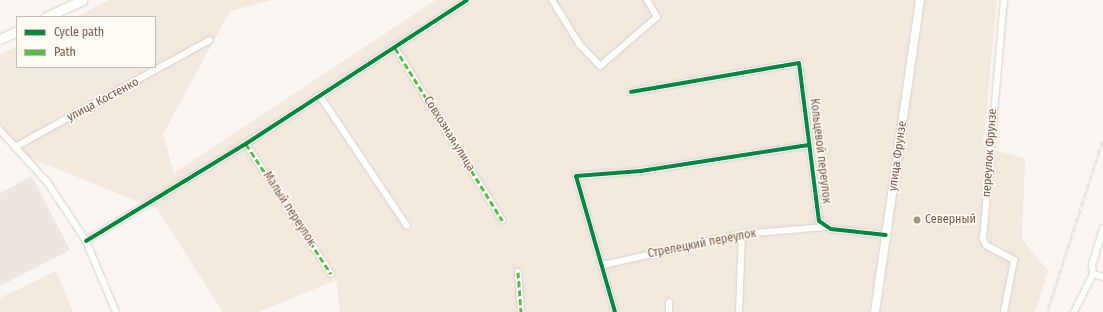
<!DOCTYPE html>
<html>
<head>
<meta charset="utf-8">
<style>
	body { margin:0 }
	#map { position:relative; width:1103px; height:312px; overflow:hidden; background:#f9f5f0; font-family:"Fira Sans Condensed",sans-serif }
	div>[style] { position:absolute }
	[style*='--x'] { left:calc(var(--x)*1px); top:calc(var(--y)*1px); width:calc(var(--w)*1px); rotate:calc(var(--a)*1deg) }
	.residential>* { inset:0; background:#f2e8de }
	.industrial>* { inset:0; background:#ede5e0 }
	.roads { filter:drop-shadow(0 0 1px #d7d1cb) drop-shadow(0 0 1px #d7d1cb) }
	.minor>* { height:6px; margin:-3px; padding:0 3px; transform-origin:3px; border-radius:3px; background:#fefefd }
	.tertiary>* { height:8px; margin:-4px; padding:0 4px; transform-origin:4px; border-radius:4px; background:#fefefd }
	.secondary>* { height:9px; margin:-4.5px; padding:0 4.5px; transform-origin:4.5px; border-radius:4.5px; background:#fefefd }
	.rail>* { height:3px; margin-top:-1.5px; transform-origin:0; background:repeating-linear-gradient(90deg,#fffaf3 0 4.5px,#e6e3e7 0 9px); box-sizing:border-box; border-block:1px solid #e6e3e7 }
	.quiet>* { height:3px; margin-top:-1.5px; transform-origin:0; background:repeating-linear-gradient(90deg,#58b947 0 6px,transparent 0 9px) }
	.cycleway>* { height:4px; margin:-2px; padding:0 2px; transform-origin:2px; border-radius:2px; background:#00873e }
	.dots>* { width:11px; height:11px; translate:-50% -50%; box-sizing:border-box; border:2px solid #fffaf3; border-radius:50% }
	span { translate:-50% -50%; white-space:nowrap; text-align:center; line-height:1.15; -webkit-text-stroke:3px #fffaf3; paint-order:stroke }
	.street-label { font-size:12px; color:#7a5c4d }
	.poi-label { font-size:12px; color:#7a5c4d }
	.left { translate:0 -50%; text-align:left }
	.legend { position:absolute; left:16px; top:16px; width:140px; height:52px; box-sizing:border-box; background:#fffaf3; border:1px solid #cabbb1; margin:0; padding:5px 7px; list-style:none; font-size:12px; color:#7a5c4d }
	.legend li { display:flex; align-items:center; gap:8px; height:20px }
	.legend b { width:20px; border:1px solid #cabbb1 }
</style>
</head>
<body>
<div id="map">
	<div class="residential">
		<div style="clip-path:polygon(109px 0,273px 0,230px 11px,163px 134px,174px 173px,436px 0,997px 0,983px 147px,1025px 158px,1022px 239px,1048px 271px,1035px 312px,340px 312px,336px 280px,258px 312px,223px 312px,157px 209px,28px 157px,0 126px,0 55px,17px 46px,17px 67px,155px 67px,155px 17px,76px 17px)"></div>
		<div style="clip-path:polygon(56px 271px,73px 312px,0 312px,0 298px)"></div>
	</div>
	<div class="industrial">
		<div style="clip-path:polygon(32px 176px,70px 250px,0 286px,0 193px)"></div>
	</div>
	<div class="roads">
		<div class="minor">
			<div style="--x:552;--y:0;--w:53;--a:58.1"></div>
			<div style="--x:580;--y:45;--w:29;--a:46"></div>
			<div style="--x:600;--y:66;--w:75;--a:-40.7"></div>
			<div style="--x:657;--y:17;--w:20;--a:-120"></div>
			<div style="--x:395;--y:48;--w:203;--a:58.1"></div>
			<div style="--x:631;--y:92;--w:170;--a:-9.8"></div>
			<div style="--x:799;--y:63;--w:159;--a:82.8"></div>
			<div style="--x:819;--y:221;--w:14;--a:34"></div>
			<div style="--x:831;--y:229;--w:55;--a:6.2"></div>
			<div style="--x:320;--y:96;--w:156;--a:56.2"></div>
			<div style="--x:0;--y:130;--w:70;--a:47.9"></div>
			<div style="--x:47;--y:182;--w:71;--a:56.5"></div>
			<div style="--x:86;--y:241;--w:77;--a:67.1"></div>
			<div style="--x:246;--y:144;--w:155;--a:56.8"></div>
			<div style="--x:15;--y:147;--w:222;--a:-28.8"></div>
			<div style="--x:86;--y:241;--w:188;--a:-31.3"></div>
			<div style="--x:247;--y:143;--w:262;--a:-33"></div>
			<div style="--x:603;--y:265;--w:142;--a:-12.6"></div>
			<div style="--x:742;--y:234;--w:84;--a:-4.8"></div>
			<div style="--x:518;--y:272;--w:40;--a:85.7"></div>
			<div style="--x:1093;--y:274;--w:10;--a:17"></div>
			<div style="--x:615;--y:312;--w:141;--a:-106"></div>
			<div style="--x:576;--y:176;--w:65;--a:-4.4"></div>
			<div style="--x:641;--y:171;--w:169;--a:-8.8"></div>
			<div style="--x:669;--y:312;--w:10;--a:-90"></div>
			<div style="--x:739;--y:312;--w:78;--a:-87.8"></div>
			<div style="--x:1004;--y:312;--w:53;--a:-79.1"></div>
			<div style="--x:1014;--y:260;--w:32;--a:-152"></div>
			<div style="--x:986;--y:245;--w:7;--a:-117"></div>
			<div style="--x:983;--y:239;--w:240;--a:-85"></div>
			<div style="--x:1074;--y:312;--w:42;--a:-63.4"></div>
			<div style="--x:1093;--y:274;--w:9;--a:-96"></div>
			<div style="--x:1092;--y:265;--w:39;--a:-73"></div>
		</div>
		<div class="tertiary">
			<div style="--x:875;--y:312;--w:315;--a:-81.8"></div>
		</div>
		<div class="secondary">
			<div style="--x:46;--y:17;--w:40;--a:-25"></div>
			<div style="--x:0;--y:39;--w:19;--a:-25"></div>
		</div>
	</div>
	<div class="rail">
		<div style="--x:1047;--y:312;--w:181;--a:-72"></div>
	</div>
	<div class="quiet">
		<div style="--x:395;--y:48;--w:203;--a:58.1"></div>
		<div style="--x:246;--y:144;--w:155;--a:56.8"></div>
		<div style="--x:518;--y:272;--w:40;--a:85.7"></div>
	</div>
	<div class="cycleway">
		<div style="--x:631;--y:92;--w:170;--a:-9.8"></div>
		<div style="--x:799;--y:63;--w:159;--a:82.8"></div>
		<div style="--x:819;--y:221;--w:14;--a:34"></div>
		<div style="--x:831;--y:229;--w:55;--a:6.2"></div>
		<div style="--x:86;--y:241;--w:188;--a:-31.3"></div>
		<div style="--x:247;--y:143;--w:262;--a:-33"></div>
		<div style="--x:615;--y:312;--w:141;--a:-106"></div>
		<div style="--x:576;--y:176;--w:65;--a:-4.4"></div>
		<div style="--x:641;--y:171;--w:169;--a:-8.8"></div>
	</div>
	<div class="dots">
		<div style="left:917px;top:220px;background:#a69286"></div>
	</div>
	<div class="street-label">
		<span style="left:103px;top:100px;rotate:-28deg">улица Костенко</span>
		<span style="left:449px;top:134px;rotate:58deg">Совхозная улица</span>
		<span style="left:820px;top:151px;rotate:83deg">Кольцевой переулок</span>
		<span style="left:990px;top:153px;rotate:-86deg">переулок Фрунзе</span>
		<span style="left:898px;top:156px;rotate:-82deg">улица Фрунзе</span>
		<span style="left:289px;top:209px;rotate:57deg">Малый переулок</span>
		<span style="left:702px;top:244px;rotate:-11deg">Стрелецкий переулок</span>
	</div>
	<div class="poi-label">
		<span class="left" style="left:925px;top:220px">Северный</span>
	</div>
	<ul class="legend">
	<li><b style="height:5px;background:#00873e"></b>Cycle path</li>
	<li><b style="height:5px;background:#58b947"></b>Path</li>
	</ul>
</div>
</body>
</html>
